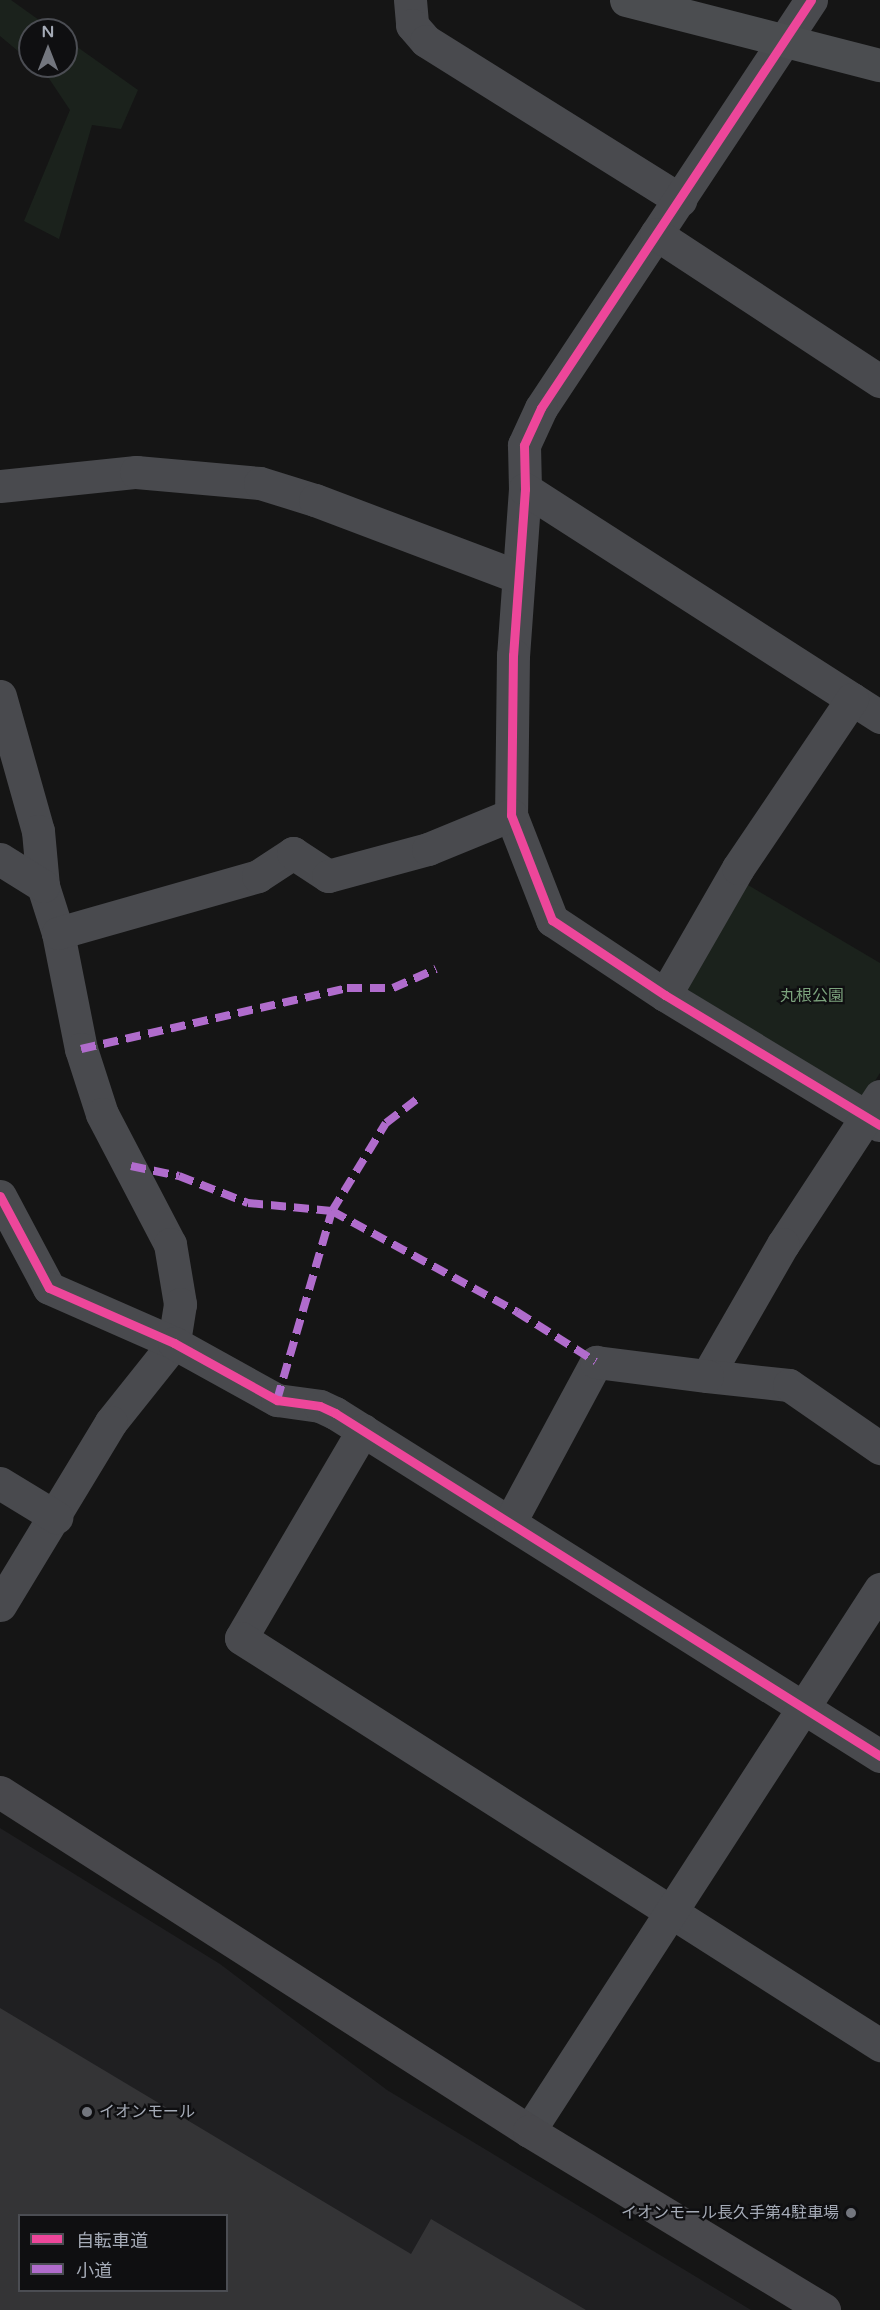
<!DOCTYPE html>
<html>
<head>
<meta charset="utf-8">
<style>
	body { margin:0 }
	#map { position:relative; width:880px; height:2310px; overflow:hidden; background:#151515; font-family:"Varela Round","Noto Sans JP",sans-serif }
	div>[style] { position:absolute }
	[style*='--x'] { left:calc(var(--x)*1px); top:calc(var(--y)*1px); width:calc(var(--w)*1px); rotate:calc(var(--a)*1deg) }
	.built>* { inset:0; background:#1f1f21 }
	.green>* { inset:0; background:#1b221c }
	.building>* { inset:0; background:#343436 }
	.street>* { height:33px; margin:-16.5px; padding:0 16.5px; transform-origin:16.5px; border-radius:16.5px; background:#494a4e }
	.secondary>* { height:33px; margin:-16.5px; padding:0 16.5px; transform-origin:16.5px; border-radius:16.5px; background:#48484c }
	.primary>* { height:33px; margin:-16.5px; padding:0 16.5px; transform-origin:16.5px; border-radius:16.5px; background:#4b4d50 }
	.quiet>* { height:8px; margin-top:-4px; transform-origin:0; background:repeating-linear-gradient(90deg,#b06ccc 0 15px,transparent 0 23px) }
	.cycleway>* { height:9px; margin:-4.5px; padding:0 4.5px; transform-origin:4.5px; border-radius:4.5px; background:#ed469a }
	.dots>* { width:16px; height:16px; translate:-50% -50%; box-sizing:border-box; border:3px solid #0f0f11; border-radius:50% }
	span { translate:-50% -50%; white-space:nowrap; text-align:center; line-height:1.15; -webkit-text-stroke:4.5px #0f0f11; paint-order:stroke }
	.park-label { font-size:16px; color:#7ca37d }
	.poi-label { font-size:16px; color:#a5abb7 }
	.left { translate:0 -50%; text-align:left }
	.right { translate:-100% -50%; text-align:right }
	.legend { position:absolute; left:18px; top:2214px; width:210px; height:78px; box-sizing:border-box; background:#0f0f11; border:2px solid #4b4d53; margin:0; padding:8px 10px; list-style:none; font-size:18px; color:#a5abb7 }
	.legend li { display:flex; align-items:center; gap:12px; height:30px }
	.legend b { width:30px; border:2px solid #4b4d53 }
	.north { position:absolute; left:18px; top:18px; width:60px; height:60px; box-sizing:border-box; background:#0f0f11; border:2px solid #4b4d53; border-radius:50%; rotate:0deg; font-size:16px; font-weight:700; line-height:24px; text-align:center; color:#a5abb7 }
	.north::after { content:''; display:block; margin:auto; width:21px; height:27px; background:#73767e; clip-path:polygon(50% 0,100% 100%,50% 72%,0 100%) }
</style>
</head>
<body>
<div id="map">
	<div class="built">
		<div style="clip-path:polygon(evenodd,0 1828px,220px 1964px,387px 2090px,751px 2310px,0 2310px,0 1828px,20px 2216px,226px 2216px,226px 2290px,20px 2290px,20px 2216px)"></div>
	</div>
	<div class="green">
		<div style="clip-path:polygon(0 0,11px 0,53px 30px,30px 30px,30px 61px,0 36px)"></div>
		<div style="clip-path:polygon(66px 39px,138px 90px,121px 129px,92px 125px,59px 239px,24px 221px,70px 110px,48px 77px,35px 66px,66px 66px)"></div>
		<div style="clip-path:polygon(743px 882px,880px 963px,880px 1073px,862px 1101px,678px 986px)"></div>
	</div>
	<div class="building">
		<div style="clip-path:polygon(evenodd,0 2008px,411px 2254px,431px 2219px,586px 2310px,0 2310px,0 2008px,20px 2216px,226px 2216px,226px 2290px,20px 2290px,20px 2216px)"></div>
	</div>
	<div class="street">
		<div style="--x:410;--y:0;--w:25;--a:85"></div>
		<div style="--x:412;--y:25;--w:21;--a:49"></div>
		<div style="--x:426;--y:41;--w:300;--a:32"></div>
		<div style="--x:811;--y:0;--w:489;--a:123.5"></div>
		<div style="--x:541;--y:408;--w:41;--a:114.7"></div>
		<div style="--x:524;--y:445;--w:44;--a:88.7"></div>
		<div style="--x:525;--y:489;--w:166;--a:94.1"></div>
		<div style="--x:513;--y:655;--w:160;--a:90.7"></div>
		<div style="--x:511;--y:815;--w:113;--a:68.7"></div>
		<div style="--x:552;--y:920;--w:136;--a:33.6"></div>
		<div style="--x:665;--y:995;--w:251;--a:31.2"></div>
		<div style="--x:656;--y:234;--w:268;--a:33.3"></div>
		<div style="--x:0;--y:486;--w:137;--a:-5.9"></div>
		<div style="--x:136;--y:472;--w:124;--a:5.1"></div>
		<div style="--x:260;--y:483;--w:58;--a:17.2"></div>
		<div style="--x:315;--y:500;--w:215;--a:20.7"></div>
		<div style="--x:525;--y:489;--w:422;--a:32.7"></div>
		<div style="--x:0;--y:696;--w:140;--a:74.3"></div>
		<div style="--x:38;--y:831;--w:55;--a:84.8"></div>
		<div style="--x:43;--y:886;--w:49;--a:72.3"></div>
		<div style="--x:58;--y:933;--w:118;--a:78.8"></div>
		<div style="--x:81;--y:1049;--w:68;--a:72.1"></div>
		<div style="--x:102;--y:1114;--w:147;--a:62.4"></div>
		<div style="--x:170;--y:1244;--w:61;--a:80.5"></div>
		<div style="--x:180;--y:1304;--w:39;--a:99"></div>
		<div style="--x:174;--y:1343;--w:101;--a:128.6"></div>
		<div style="--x:111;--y:1422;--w:214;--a:121.2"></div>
		<div style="--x:0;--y:859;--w:51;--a:32.1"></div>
		<div style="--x:58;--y:933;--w:208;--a:-15.9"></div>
		<div style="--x:258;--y:876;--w:42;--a:-33.3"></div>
		<div style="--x:293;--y:853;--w:42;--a:33.3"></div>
		<div style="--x:328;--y:876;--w:104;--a:-15.1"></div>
		<div style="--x:428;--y:849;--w:90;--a:-22.3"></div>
		<div style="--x:665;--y:995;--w:146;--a:-60.1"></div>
		<div style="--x:738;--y:868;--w:204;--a:-56"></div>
		<div style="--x:880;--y:1096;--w:177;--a:123.2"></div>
		<div style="--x:783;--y:1244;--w:152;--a:119.9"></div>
		<div style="--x:707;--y:1376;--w:82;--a:6.3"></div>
		<div style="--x:789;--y:1385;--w:111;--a:34.7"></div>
		<div style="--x:0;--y:1196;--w:104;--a:62"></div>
		<div style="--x:49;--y:1288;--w:137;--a:23.7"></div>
		<div style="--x:174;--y:1343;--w:118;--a:29"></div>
		<div style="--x:277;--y:1400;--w:43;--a:7.9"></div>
		<div style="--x:320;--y:1406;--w:17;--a:25"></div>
		<div style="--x:335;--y:1413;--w:644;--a:32.18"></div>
		<div style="--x:363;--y:1430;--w:241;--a:120.4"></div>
		<div style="--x:241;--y:1638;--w:758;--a:32.49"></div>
		<div style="--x:0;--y:1483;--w:66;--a:31.3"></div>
		<div style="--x:510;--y:1522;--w:182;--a:-61.7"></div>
		<div style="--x:596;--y:1362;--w:112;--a:7.2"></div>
		<div style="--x:529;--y:2131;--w:646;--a:-57.07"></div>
	</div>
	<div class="secondary">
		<div style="--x:0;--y:1792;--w:628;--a:32.65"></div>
		<div style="--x:529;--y:2131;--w:345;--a:31.2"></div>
	</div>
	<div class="primary">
		<div style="--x:626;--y:0;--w:262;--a:14.4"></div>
	</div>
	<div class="quiet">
		<div style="--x:81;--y:1049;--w:273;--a:-12.9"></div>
		<div style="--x:347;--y:988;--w:46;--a:0"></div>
		<div style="--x:393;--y:988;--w:47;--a:-23.8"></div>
		<div style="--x:131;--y:1166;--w:49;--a:11.8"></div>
		<div style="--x:179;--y:1176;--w:74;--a:21.4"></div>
		<div style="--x:248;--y:1203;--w:84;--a:5.4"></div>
		<div style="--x:332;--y:1211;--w:211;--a:28.6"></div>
		<div style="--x:517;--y:1312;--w:93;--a:32.3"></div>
		<div style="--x:277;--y:1400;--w:197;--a:-73.8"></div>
		<div style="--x:332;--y:1211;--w:103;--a:-58.5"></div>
		<div style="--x:386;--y:1123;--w:44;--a:-37.6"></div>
	</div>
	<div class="cycleway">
		<div style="--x:811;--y:0;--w:489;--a:123.5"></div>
		<div style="--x:541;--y:408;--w:41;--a:114.7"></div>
		<div style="--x:524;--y:445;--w:44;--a:88.7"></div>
		<div style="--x:525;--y:489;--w:166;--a:94.1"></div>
		<div style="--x:513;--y:655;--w:160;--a:90.7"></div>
		<div style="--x:511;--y:815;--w:113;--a:68.7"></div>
		<div style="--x:552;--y:920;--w:136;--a:33.6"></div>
		<div style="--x:665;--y:995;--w:251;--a:31.2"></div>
		<div style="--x:0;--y:1196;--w:104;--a:62"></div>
		<div style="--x:49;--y:1288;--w:137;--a:23.7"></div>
		<div style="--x:174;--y:1343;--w:118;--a:29"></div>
		<div style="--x:277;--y:1400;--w:43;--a:7.9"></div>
		<div style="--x:320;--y:1406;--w:17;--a:25"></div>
		<div style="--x:335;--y:1413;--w:644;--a:32.18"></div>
	</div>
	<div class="dots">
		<div style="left:87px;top:2112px;background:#73767e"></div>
		<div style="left:851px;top:2213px;background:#73767e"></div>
	</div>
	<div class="park-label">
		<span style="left:812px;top:996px">丸根公園</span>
	</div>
	<div class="poi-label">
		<span class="left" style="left:99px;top:2112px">イオンモール</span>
		<span class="right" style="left:839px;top:2213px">イオンモール長久手第4駐車場</span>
	</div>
	<ul class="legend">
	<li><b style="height:8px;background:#ed469a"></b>自転車道</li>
	<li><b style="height:8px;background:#b06ccc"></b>小道</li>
	</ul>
	<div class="north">N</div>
</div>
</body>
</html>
